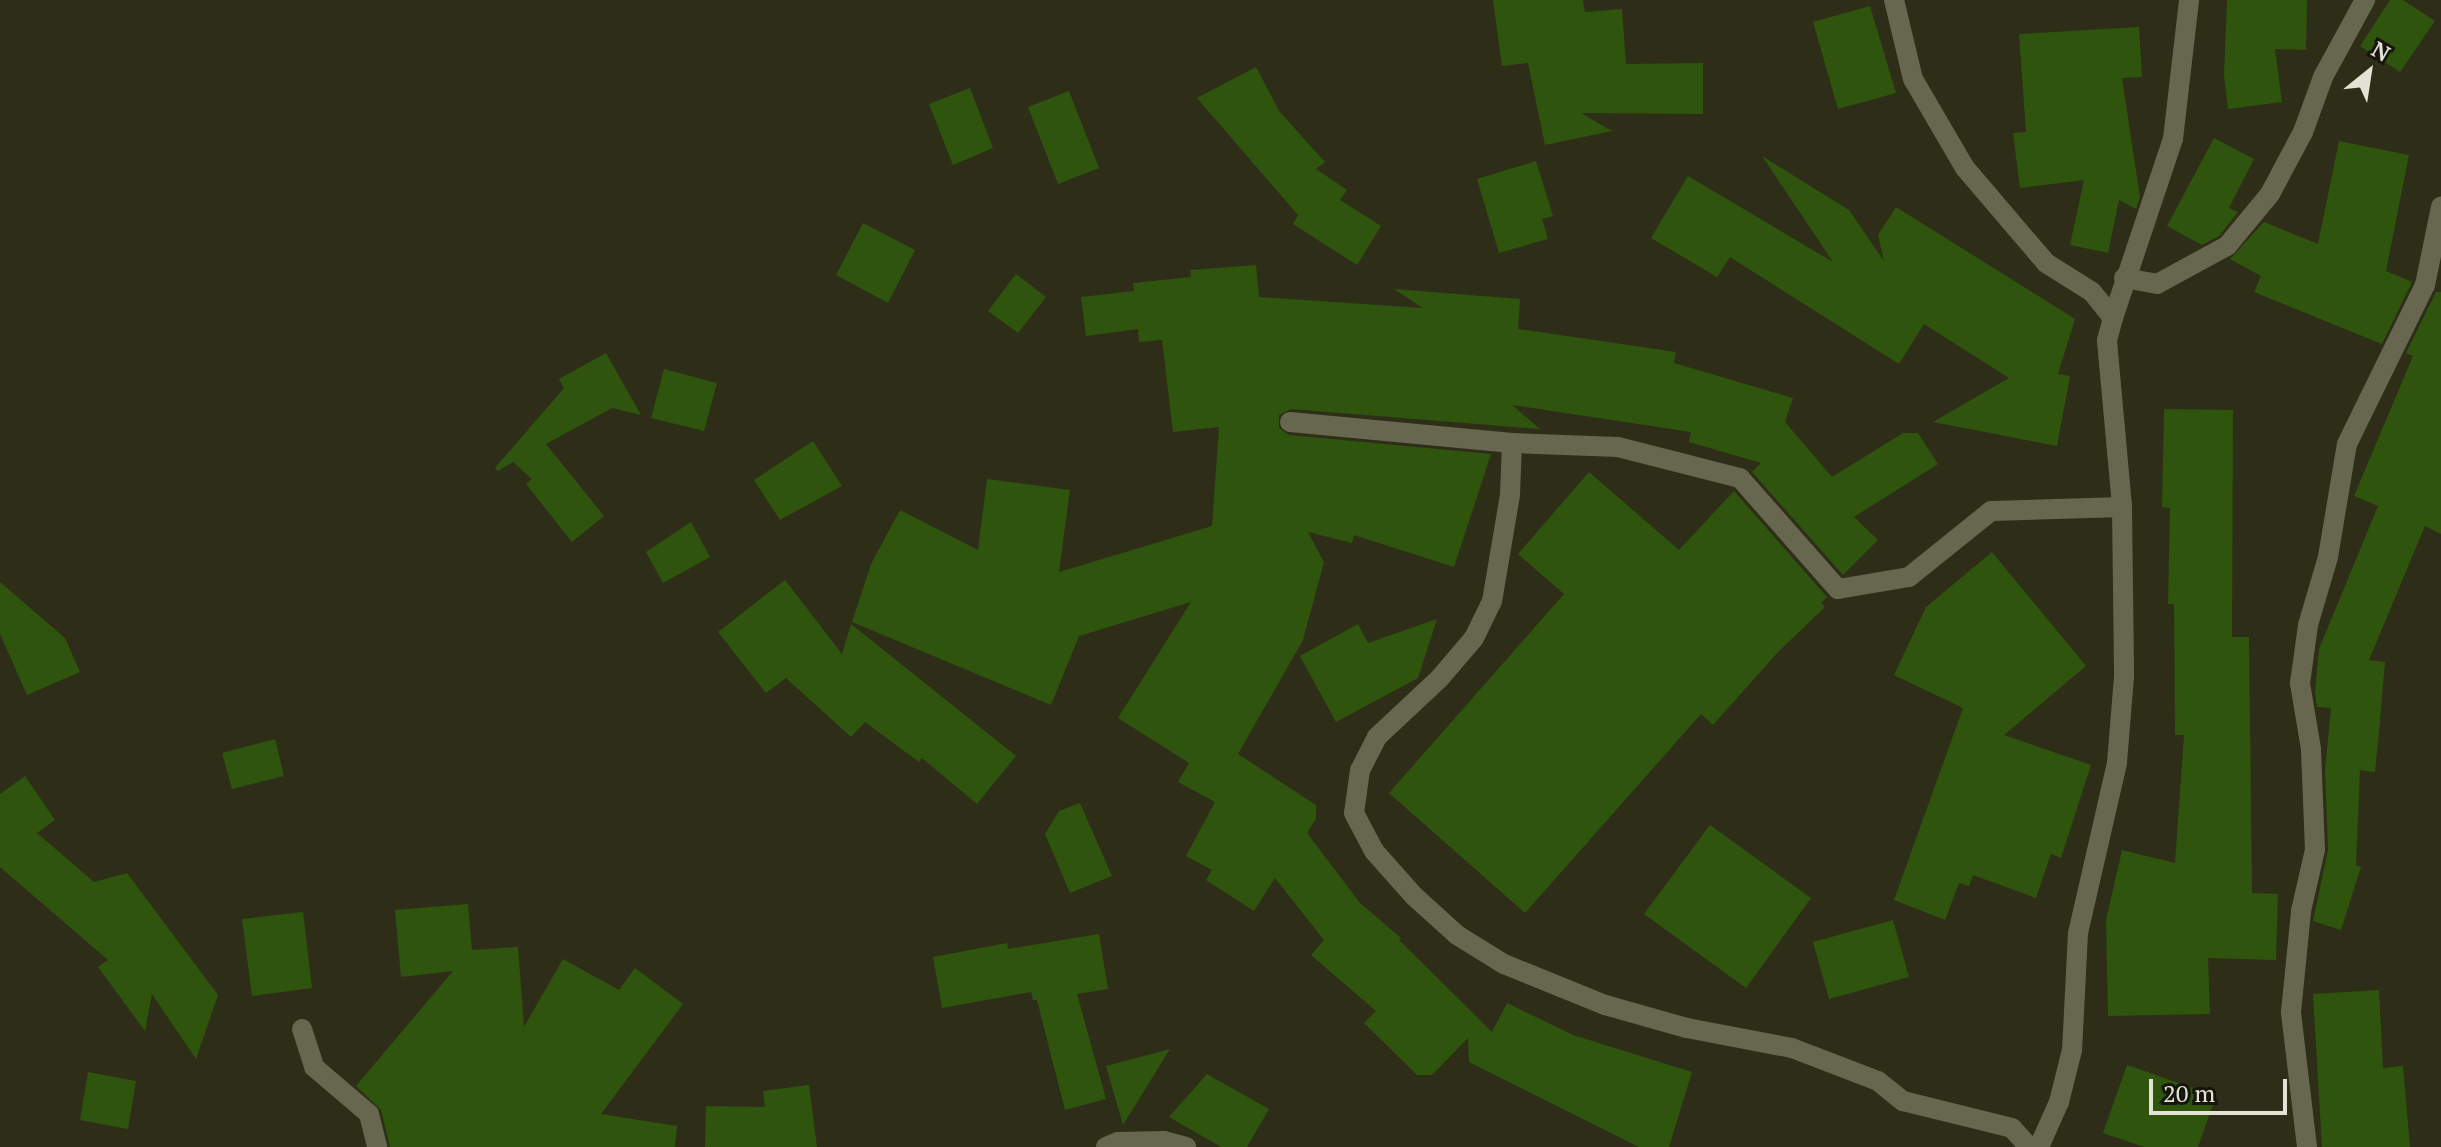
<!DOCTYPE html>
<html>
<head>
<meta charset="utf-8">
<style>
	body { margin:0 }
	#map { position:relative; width:2441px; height:1147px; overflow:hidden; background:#2e2e18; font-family:"PT Serif",serif }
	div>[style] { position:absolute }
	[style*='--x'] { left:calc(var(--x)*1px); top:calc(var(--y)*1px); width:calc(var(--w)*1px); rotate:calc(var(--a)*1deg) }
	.building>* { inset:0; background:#2e540d }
	.minor>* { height:20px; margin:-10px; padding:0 10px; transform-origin:10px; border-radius:10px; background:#67674f }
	span { translate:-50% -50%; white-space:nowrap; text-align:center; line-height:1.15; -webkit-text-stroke:8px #15150c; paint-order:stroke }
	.north { position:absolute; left:2329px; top:32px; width:80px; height:80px; -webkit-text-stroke:6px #15150c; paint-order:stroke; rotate:30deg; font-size:22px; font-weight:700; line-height:32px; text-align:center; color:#e2e2d5 }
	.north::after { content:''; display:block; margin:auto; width:28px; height:36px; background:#e2e2d5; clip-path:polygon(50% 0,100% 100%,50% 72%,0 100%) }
	.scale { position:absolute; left:2149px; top:1079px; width:138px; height:36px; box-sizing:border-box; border:4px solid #e2e2d5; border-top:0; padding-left:10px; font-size:24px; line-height:28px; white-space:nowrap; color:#e2e2d5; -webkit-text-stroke:6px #15150c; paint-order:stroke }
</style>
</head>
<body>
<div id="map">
	<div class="building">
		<div style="clip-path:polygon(1493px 0,1583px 0,1585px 12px,1622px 9px,1626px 64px,1703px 63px,1703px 114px,1581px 113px,1612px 131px,1545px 145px,1528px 63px,1502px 66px)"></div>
		<div style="clip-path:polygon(2227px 0,2307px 0,2306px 50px,2275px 49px,2282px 102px,2228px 109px,2224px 75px)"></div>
		<div style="clip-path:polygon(2390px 0,2403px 0,2435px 21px,2400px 72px,2360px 46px)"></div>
		<div style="clip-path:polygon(1870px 6px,1896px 93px,1838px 109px,1813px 22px)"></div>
		<div style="clip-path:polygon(2139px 27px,2142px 77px,2122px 78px,2140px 197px,2136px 209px,2119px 200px,2108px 253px,2070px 245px,2084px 180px,2020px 188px,2013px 133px,2026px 132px,2019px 34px)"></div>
		<div style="clip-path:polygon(1256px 67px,1279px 111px,1325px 162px,1316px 169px,1347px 190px,1340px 200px,1381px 226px,1357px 265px,1293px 224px,1298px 215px,1197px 98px)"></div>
		<div style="clip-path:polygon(970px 88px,993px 148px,953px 165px,929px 104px)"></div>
		<div style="clip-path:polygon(1069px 91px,1099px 168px,1058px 184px,1028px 107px)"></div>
		<div style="clip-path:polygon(2214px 138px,2254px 159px,2229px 208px,2238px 212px,2219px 236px,2202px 245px,2167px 226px)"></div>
		<div style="clip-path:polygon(2339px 141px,2409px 155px,2386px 271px,2412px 282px,2382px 344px,2254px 292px,2261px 276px,2230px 259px,2264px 222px,2318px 244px)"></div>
		<div style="clip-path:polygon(1762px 156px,1849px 210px,1884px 261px,1878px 235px,1896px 207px,2075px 319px,2058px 374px,2070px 376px,2057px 446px,1933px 422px,2009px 378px,1924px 324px,1899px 364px,1730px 257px,1717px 277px,1651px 238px,1688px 176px,1833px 262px)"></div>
		<div style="clip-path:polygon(1536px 161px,1553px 216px,1542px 219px,1548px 239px,1499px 253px,1477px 179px)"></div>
		<div style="clip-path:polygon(863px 223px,915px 250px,888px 303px,836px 275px)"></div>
		<div style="clip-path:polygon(1256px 265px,1259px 297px,1423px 308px,1394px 289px,1520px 299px,1518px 329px,1676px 352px,1674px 363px,1793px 398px,1785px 422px,1832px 477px,1903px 433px,1918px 433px,1938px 464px,1854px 517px,1878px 540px,1843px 575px,1752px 472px,1761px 463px,1689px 442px,1691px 432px,1512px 405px,1540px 429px,1291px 409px,1279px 415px,1279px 428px,1289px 435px,1491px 454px,1454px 567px,1354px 535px,1352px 543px,1308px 532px,1324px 562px,1303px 640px,1238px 754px,1316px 805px,1316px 819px,1307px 833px,1360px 903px,1401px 938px,1399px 940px,1492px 1032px,1507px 1003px,1573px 1035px,1692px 1072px,1669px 1147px,1639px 1147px,1469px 1062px,1468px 1038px,1432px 1075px,1417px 1075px,1364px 1023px,1376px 1011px,1311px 955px,1324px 940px,1275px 878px,1254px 911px,1206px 880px,1212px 870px,1186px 856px,1215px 802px,1178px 782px,1189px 763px,1118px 718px,1191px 602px,1079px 636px,1051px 705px,852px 622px,871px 564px,900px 510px,978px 550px,987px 479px,1070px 490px,1059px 572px,1212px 526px,1219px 427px,1173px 432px,1162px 340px,1139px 342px,1138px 329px,1086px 336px,1081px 297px,1134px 291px,1133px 283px,1191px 277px,1190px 270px)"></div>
		<div style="clip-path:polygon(1016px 274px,1046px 297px,1018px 333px,988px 311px)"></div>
		<div style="clip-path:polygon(2436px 292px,2441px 292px,2441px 534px,2425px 526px,2369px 660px,2385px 662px,2379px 732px,2375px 772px,2360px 770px,2356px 865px,2361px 867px,2341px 930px,2313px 921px,2328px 850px,2325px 771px,2331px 708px,2317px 707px,2315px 692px,2319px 649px,2378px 506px,2354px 496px,2413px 356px,2406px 353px)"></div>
		<div style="clip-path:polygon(606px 353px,641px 415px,612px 408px,546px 444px,604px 516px,572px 542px,526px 484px,532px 479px,513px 462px,498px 471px,495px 468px,564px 388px,559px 379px)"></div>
		<div style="clip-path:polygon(664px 369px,717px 383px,704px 431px,651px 418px)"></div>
		<div style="clip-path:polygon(2164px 409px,2233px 410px,2232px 637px,2249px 637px,2252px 893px,2278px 894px,2276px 960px,2208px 958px,2210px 1014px,2108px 1016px,2106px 920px,2122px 850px,2175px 863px,2184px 735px,2175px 735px,2174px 604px,2168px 604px,2170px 508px,2162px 507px)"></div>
		<div style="clip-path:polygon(813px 441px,842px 486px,780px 520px,754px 480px)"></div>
		<div style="clip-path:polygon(1589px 472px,1679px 550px,1734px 491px,1827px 597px,1821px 603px,1825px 607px,1778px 652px,1713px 725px,1701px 714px,1525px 913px,1389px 793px,1564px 594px,1518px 554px)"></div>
		<div style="clip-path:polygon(691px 522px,710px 557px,663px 583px,646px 552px)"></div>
		<div style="clip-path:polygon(1992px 552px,2086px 666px,2004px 735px,2091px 765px,2061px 858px,2051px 854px,2036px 898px,1973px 875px,1969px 886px,1959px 883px,1945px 920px,1894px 900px,1963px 708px,1894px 675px,1926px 607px)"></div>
		<div style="clip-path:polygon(785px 580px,842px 654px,851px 624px,1016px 756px,977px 804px,922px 758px,919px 762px,865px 722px,851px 737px,786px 678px,766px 693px,718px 632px)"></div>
		<div style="clip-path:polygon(0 582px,65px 638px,80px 672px,27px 695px,0 634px)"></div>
		<div style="clip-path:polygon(1437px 619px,1418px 678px,1336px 722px,1300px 656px,1358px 624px,1368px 643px)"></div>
		<div style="clip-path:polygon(275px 739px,284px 776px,232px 789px,222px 753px)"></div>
		<div style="clip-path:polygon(25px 776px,55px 820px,37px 833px,94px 882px,127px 873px,218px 995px,196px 1059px,152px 994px,145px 1031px,98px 967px,108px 960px,0 867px,0 794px)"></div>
		<div style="clip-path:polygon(1080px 803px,1112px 876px,1070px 893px,1045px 834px,1059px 811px)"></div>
		<div style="clip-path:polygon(1710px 825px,1811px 898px,1746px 988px,1644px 914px)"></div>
		<div style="clip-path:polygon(468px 904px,472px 950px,518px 947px,524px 1027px,563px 959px,619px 990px,635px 968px,683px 1004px,601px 1114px,677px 1126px,675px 1147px,390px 1147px,381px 1110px,356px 1086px,453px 971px,401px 977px,395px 910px)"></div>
		<div style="clip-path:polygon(303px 912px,312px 988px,252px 996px,242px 919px)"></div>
		<div style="clip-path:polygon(1893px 920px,1909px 977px,1829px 999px,1813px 942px)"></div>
		<div style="clip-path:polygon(1099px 934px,1108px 989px,1077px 994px,1106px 1099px,1065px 1110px,1037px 1000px,1033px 1000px,1031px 992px,942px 1008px,933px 957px,1007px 943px,1008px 949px)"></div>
		<div style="clip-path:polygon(2379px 990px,2383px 1068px,2403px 1066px,2410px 1147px,2322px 1147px,2313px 994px)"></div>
		<div style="clip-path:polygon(1170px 1049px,1123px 1125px,1106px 1066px)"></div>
		<div style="clip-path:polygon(2127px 1065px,2216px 1096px,2198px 1147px,2144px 1147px,2103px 1133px)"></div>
		<div style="clip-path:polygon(88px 1072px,136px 1081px,128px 1129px,80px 1120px)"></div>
		<div style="clip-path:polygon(1207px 1074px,1269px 1109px,1247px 1147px,1221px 1147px,1169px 1117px)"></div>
		<div style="clip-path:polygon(809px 1085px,817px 1147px,705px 1147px,706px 1106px,765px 1107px,763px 1091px)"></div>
	</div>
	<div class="minor">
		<div style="--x:1894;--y:0;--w:81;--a:76.5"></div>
		<div style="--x:1913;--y:79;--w:103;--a:59.7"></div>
		<div style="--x:1965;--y:168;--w:125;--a:49.5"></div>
		<div style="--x:2046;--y:263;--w:54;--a:32.2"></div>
		<div style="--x:2092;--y:292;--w:33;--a:51"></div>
		<div style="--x:2113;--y:318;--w:24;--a:105"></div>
		<div style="--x:2107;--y:341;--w:167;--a:84.8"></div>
		<div style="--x:2122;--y:507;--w:170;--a:89.3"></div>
		<div style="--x:2124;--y:677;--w:86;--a:94.7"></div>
		<div style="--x:2117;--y:763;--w:174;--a:102.9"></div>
		<div style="--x:2078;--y:933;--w:117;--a:92.9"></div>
		<div style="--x:2072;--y:1050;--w:54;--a:104"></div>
		<div style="--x:2059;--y:1102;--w:49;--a:114"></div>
		<div style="--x:2124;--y:278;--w:34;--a:10"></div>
		<div style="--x:2157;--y:284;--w:80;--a:-28.5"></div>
		<div style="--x:2227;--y:246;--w:67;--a:-50.4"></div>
		<div style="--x:2270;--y:194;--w:70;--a:-62"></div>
		<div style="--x:2303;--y:132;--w:59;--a:-70"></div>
		<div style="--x:2323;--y:77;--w:88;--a:-61.4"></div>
		<div style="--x:2113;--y:318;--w:189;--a:-71.5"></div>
		<div style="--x:2173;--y:139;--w:140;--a:-83.4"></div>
		<div style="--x:1290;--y:422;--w:223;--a:5.4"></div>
		<div style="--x:1512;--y:443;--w:106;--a:2.2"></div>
		<div style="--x:1618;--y:447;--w:126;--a:14.3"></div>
		<div style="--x:1740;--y:478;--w:148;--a:48.6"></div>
		<div style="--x:1838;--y:589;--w:72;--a:-9.6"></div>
		<div style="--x:1909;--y:577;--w:105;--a:-38.8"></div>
		<div style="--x:1991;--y:511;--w:131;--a:-1.7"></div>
		<div style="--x:1512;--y:443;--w:52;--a:92.2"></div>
		<div style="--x:1510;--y:495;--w:108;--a:99.6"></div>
		<div style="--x:1492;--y:601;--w:41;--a:115.9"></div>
		<div style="--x:1474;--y:638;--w:52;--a:130.4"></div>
		<div style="--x:1440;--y:678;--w:86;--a:136.9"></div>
		<div style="--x:1377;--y:737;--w:37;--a:117"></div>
		<div style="--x:1360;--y:770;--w:43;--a:97.9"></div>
		<div style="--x:1354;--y:813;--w:43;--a:62.2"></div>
		<div style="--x:1374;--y:851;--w:60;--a:48.4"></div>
		<div style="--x:1414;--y:896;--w:58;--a:42.2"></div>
		<div style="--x:1457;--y:935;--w:55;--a:31.7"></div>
		<div style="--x:1504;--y:964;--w:109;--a:22.1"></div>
		<div style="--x:1605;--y:1005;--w:85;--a:15.7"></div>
		<div style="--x:1687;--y:1028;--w:107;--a:10.8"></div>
		<div style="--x:1792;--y:1048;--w:92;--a:21"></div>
		<div style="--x:1878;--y:1081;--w:32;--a:39"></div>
		<div style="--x:1903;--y:1101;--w:112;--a:13.9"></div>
		<div style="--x:2012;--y:1128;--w:25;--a:48"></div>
		<div style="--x:302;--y:1029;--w:40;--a:72"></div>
		<div style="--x:314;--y:1067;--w:72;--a:40.5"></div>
		<div style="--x:369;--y:1114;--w:34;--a:76"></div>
		<div style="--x:1106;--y:1147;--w:13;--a:-23"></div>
		<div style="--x:1118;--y:1142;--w:46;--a:-1.2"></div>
		<div style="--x:1164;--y:1141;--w:23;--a:15"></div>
		<div style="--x:2307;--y:1147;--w:136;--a:-96.8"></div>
		<div style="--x:2291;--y:1012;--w:101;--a:-84.3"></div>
		<div style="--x:2301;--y:911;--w:63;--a:-77.1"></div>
		<div style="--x:2315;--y:850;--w:101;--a:-92.3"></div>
		<div style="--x:2311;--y:749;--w:67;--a:-99.5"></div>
		<div style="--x:2300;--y:683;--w:59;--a:-82.1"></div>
		<div style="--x:2308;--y:625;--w:71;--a:-73.6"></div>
		<div style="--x:2328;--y:557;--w:115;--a:-80.5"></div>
		<div style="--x:2347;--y:444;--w:177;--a:-63.9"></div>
		<div style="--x:2425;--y:285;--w:80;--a:-78.4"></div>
	</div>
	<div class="north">N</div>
	<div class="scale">20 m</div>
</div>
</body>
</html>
